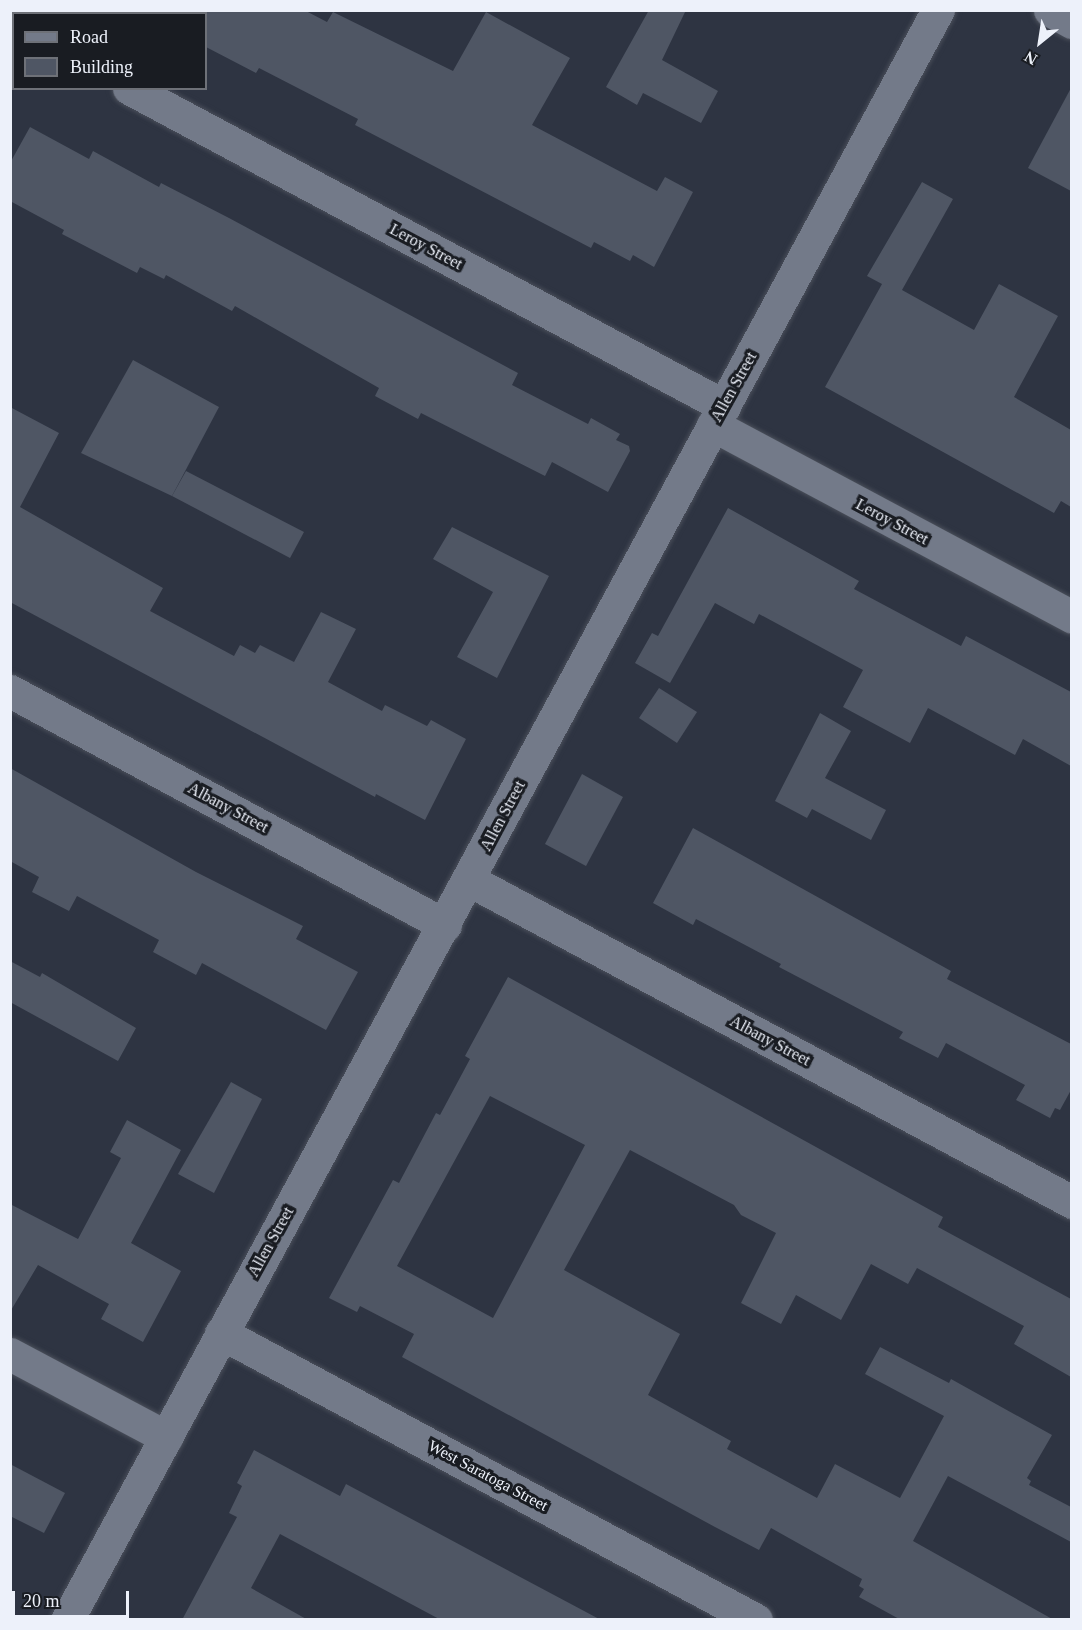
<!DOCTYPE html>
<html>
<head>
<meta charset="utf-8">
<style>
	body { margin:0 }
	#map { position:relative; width:1082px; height:1630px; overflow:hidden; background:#2e3442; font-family:"Times New Roman",serif }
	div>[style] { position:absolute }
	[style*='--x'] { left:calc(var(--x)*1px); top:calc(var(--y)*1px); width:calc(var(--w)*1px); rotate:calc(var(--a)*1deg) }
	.building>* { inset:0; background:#4f5664 }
	.roads { filter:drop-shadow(0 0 2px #4a4f5a) drop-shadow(0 0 2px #4a4f5a) }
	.street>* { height:33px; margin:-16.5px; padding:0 16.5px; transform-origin:16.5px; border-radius:16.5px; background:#737a89 }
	span { translate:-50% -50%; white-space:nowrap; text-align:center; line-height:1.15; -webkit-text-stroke:6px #191c22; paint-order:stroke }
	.street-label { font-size:16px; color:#edf1fa }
	.frame { position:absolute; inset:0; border:12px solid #edf1fa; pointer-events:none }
	.legend { position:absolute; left:12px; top:12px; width:195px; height:78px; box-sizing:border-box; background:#191c22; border:2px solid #6e7178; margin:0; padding:8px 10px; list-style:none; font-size:18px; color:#edf1fa }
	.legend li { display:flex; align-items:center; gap:12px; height:30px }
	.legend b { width:30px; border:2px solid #6e7178 }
	.north { position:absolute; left:1010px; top:12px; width:60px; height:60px; -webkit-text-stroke:4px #191c22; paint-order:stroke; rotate:210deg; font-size:16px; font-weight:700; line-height:24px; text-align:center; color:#edf1fa }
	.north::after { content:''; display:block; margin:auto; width:21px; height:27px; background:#edf1fa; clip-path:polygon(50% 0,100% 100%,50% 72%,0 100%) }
	.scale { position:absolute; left:12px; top:1591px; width:117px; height:27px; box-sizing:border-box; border:3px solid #edf1fa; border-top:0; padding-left:8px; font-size:18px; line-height:21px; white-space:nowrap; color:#edf1fa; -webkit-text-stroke:4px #191c22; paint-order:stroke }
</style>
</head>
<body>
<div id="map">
	<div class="building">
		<div style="clip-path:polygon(206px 10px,304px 10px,327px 22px,333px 12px,453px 71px,486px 12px,570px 58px,532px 125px,657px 191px,665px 177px,693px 192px,654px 267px,633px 255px,630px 261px,594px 242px,591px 248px,355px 125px,358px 119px,259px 68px,256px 73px,206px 47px)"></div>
		<div style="clip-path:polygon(649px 10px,686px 10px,662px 60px,718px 91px,701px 123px,643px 93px,637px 105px,606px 87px)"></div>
		<div style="clip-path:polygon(1071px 88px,1071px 191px,1028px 168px)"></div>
		<div style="clip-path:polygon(30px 127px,89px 159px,93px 151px,159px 187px,161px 183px,229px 218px,518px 373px,512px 385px,588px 424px,591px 418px,620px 434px,616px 440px,629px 446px,630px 451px,608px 492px,552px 462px,545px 476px,421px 413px,418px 419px,375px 396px,379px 388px,235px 306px,232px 311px,166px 275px,164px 279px,140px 267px,137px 273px,62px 234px,64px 230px,10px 201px,10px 163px)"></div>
		<div style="clip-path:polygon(922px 182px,953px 199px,902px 290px,974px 330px,999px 284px,1058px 316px,1014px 397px,1071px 430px,1071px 507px,1061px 501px,1054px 513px,825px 387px,882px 284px,867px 276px)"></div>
		<div style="clip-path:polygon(133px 360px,219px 407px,172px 496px,81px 453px)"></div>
		<div style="clip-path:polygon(10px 407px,59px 433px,20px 507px,163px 588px,150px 611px,234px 656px,240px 645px,255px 653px,260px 645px,294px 662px,321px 612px,356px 629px,328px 682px,382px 711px,385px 705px,427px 726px,431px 720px,466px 739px,425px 820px,376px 794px,375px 797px,10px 602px)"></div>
		<div style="clip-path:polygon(186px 471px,304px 532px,290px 558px,172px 496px)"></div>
		<div style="clip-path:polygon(728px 508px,859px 581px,854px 589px,961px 646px,966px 636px,1071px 692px,1071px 766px,1023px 739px,1015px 755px,928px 708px,910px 743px,843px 707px,863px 670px,759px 614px,754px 624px,715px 603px,670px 683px,635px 663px,652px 633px,658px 636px)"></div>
		<div style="clip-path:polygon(452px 527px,549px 576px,497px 678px,457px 657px,493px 592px,433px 559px)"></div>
		<div style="clip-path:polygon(659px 688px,697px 712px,677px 743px,639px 718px)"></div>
		<div style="clip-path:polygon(820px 713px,851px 731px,825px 778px,886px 810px,871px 840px,812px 809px,807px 818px,775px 801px)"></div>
		<div style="clip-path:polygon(10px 768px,196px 872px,303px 926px,296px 939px,358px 972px,326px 1030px,202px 963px,196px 975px,153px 952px,159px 940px,77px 896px,69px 911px,32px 892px,39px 877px,10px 861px)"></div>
		<div style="clip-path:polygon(582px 774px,623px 797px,586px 866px,545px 844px)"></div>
		<div style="clip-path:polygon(693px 828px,951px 971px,947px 979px,1071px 1044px,1071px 1090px,1060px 1110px,1055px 1108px,1050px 1118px,1016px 1100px,1025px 1085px,946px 1043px,938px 1058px,899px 1038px,903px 1032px,779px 967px,781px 964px,696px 919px,693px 925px,653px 903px)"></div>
		<div style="clip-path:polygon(10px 961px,40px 977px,42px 973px,136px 1028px,118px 1061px,10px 1002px)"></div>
		<div style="clip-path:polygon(evenodd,508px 977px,943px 1217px,938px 1227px,1071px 1299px,1071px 1377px,1014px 1344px,1024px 1326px,917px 1268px,908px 1284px,871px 1264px,841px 1320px,796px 1295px,781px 1324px,741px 1303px,776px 1233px,741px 1215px,734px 1205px,630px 1150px,564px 1270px,680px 1334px,648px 1395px,731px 1441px,727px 1449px,817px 1498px,835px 1464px,900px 1498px,944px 1416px,865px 1374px,880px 1347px,949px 1383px,951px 1379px,1052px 1435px,1027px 1478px,1031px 1481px,1029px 1485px,1071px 1507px,1071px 1542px,948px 1476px,913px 1541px,1054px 1620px,901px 1620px,859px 1597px,864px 1589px,859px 1586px,862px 1579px,771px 1528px,759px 1550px,715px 1527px,402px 1357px,414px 1334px,360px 1306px,357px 1312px,329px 1298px,393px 1180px,399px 1183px,436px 1113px,440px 1115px,470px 1059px,465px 1056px,508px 977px,490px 1096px,585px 1145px,493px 1318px,397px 1266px,490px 1096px)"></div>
		<div style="clip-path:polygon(231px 1082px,262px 1099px,214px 1193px,178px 1174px)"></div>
		<div style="clip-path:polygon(127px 1120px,181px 1150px,131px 1243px,181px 1271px,143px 1342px,101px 1319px,109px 1304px,38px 1265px,10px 1312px,10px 1204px,78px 1239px,121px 1158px,110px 1152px)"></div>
		<div style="clip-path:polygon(254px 1450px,340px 1496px,346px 1484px,601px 1620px,441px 1620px,280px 1534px,251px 1588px,308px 1620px,182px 1620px,237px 1517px,229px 1513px,242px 1486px,237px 1483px)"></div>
		<div style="clip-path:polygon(10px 1464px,65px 1493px,44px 1533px,10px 1516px)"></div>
	</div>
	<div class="roads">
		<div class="street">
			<div style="--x:1050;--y:10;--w:25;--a:29"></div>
			<div style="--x:10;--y:26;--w:4;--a:14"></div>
			<div style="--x:129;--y:88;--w:675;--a:28.12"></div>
			<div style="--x:713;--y:425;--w:407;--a:28.1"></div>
			<div style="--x:10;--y:691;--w:494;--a:28.3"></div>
			<div style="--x:469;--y:880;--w:684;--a:28.1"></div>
			<div style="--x:221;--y:1333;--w:607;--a:28.21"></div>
			<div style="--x:10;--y:1354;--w:177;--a:28"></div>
			<div style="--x:67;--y:1620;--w:1831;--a:-61.59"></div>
		</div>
	</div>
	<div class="street-label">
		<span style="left:426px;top:247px;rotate:28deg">Leroy Street</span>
		<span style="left:734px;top:387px;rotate:-61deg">Allen Street</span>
		<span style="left:892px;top:522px;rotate:28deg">Leroy Street</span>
		<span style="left:228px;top:808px;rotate:28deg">Albany Street</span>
		<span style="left:503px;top:816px;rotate:-62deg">Allen Street</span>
		<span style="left:770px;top:1041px;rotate:28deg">Albany Street</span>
		<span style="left:271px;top:1242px;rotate:-61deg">Allen Street</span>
		<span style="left:488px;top:1476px;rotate:28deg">West Saratoga Street</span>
	</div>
	<div class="frame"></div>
	<ul class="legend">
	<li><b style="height:8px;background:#737a89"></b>Road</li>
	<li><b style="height:16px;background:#4f5664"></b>Building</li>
	</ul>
	<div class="north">N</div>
	<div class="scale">20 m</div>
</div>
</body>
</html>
